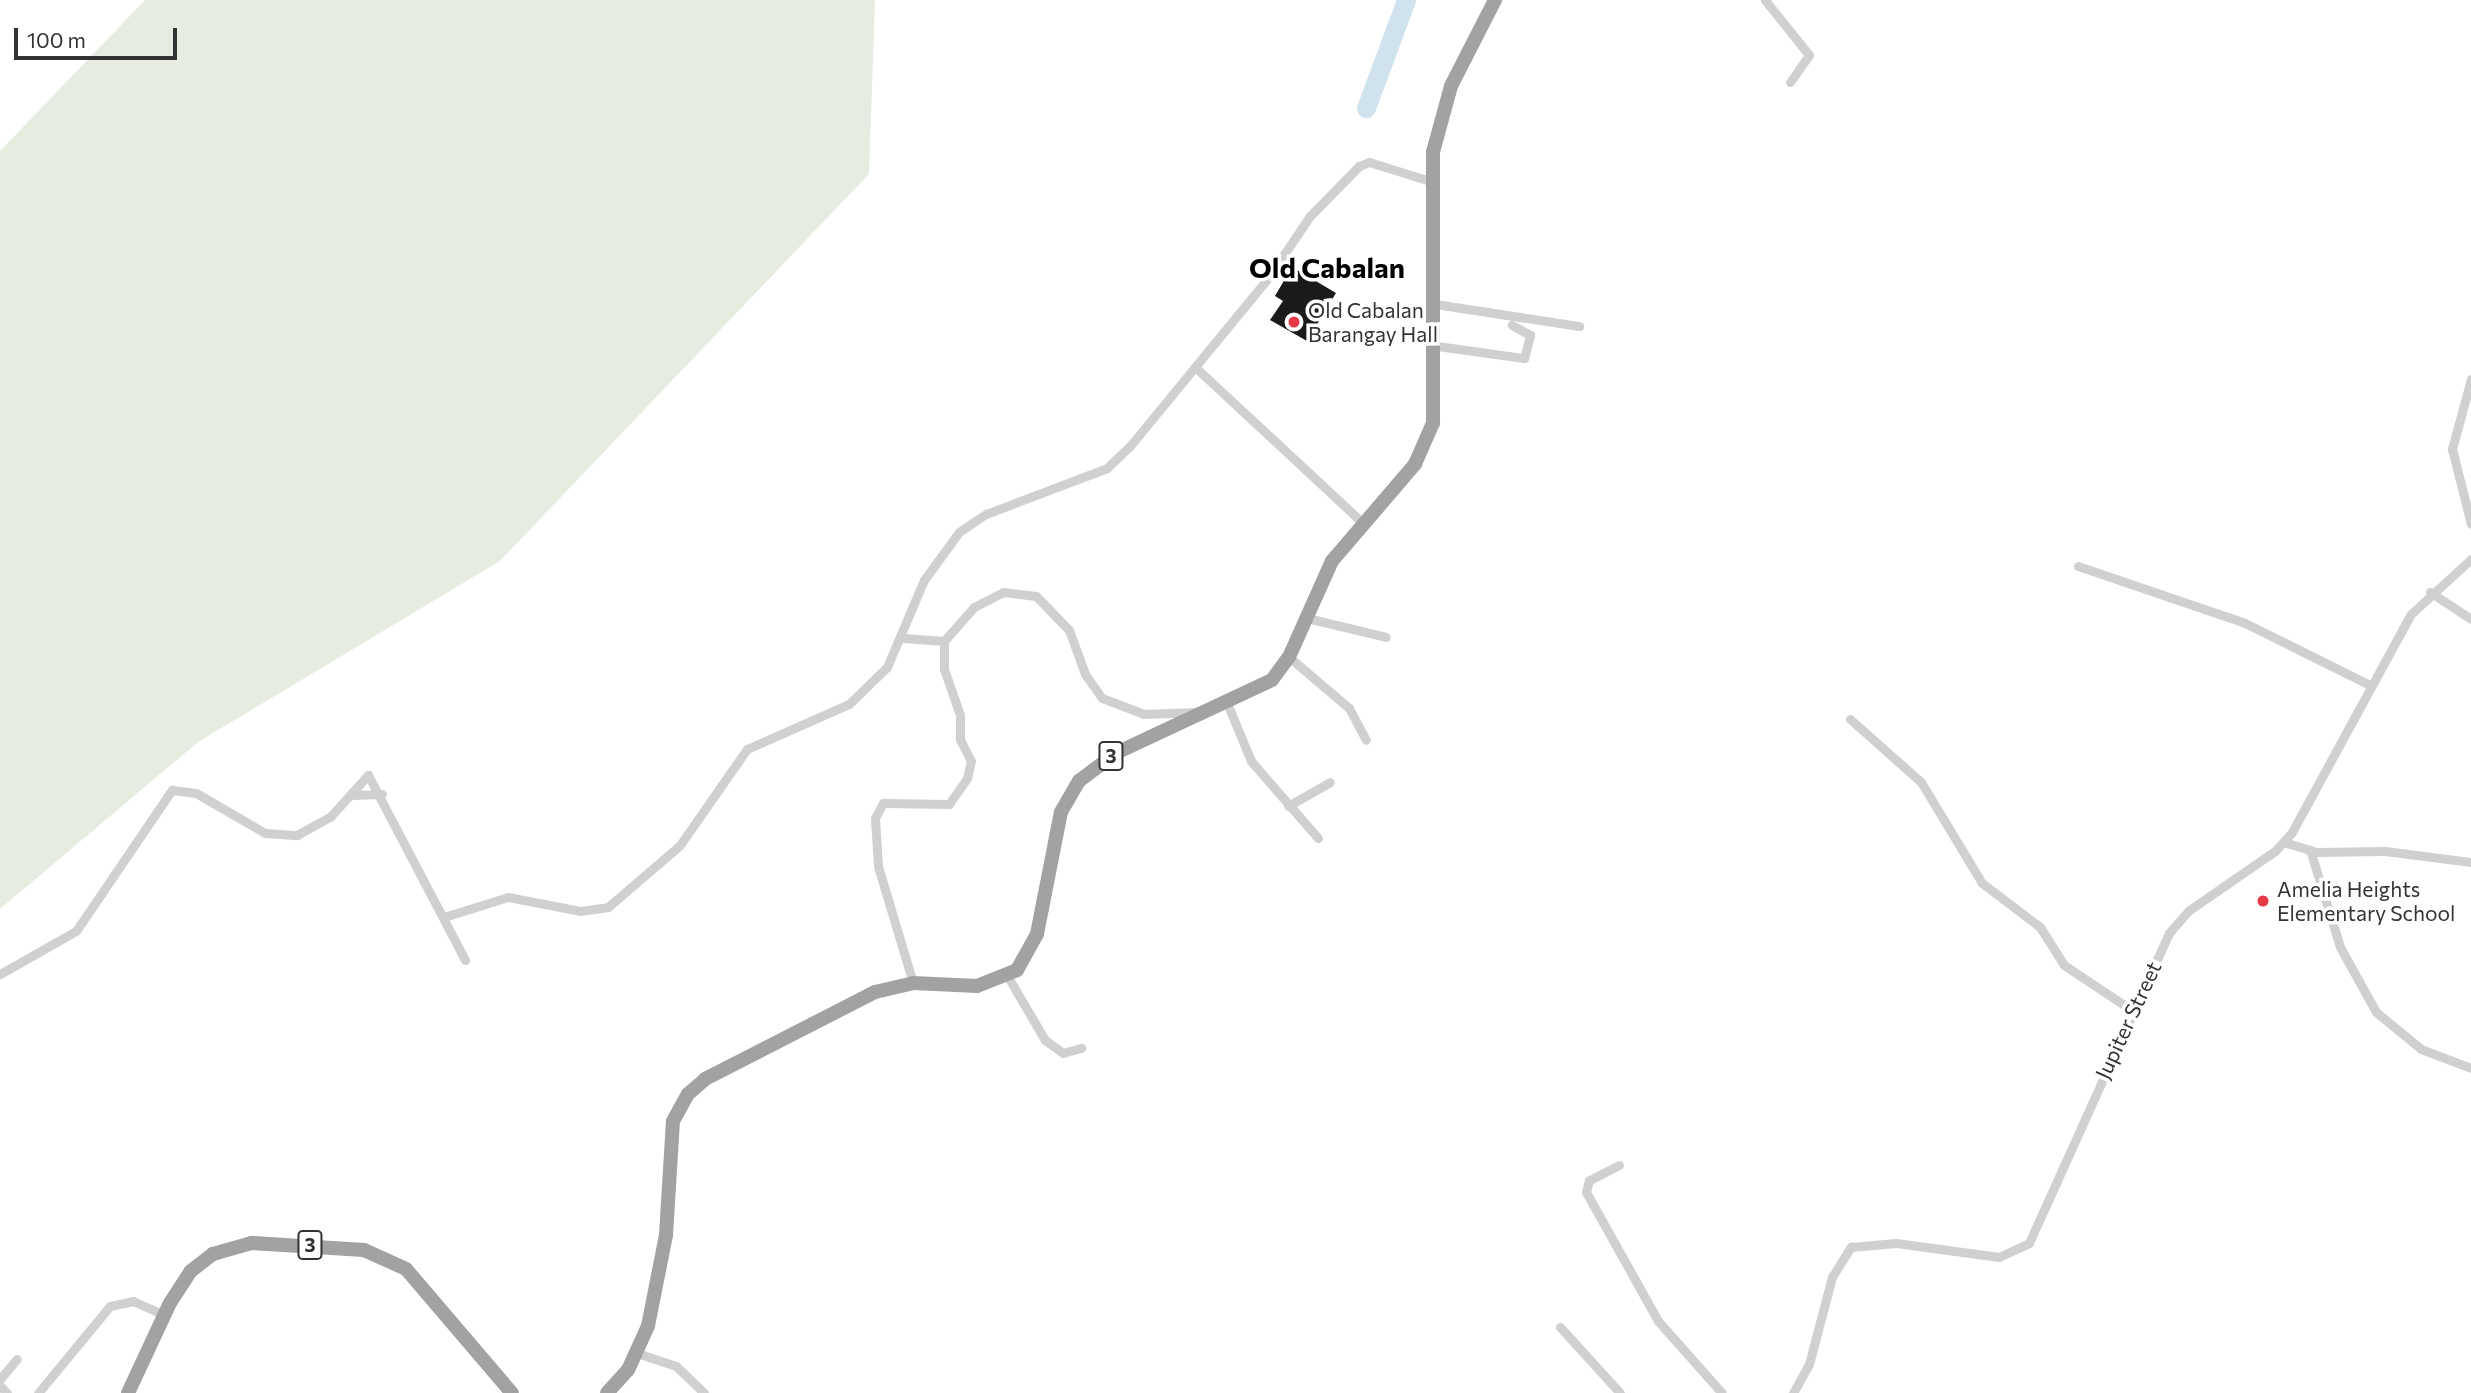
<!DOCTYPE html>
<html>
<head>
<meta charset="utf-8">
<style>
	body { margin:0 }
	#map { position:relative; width:2471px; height:1393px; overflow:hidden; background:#fff; font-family:Commissioner,sans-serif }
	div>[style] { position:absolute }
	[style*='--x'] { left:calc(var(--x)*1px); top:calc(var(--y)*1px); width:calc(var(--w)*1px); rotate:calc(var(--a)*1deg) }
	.green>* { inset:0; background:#e6ecdf }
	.river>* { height:19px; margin:-9.5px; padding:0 9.5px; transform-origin:9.5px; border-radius:9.5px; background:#cfe2ee }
	.building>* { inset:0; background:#1a1a1a }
	.minor>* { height:9px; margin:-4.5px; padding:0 4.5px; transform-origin:4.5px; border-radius:4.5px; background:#d0d0d0 }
	.trunk>* { height:14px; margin:-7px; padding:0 7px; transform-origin:7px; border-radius:7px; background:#a2a2a2 }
	.dots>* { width:19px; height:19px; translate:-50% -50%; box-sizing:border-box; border:4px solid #fff; border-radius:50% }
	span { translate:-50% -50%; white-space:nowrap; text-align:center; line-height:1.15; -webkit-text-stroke:7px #fff; paint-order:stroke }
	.shield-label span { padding:2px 5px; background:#fff; border:2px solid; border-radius:5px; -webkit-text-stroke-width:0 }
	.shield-label { font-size:19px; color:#333; font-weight:700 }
	.poi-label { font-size:21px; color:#333 }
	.left { translate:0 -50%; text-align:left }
	.street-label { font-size:21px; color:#333 }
	.district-label { font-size:28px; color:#000; font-weight:700 }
	.scale { position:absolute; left:14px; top:28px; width:163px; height:32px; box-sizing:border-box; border:4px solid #333; border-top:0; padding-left:9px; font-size:21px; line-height:24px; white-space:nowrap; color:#333; -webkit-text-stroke:5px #fff; paint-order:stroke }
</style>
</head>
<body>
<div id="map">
	<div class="green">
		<div style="clip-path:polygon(145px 0,875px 0,869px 174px,500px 561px,198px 742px,0 909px,0 151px)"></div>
	</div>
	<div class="river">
		<div style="--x:1366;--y:108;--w:115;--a:-69.7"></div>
	</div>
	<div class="building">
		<div style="clip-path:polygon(1292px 267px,1336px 293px,1307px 341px,1270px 320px,1283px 301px,1275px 296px)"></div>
	</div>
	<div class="minor">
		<div style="--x:1765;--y:0;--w:70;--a:51.3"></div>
		<div style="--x:1809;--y:55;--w:33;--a:125"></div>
		<div style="--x:1435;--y:304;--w:146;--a:8.7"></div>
		<div style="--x:1437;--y:346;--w:88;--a:7.9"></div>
		<div style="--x:1524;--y:358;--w:24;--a:-75"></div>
		<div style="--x:1530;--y:335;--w:21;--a:-151"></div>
		<div style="--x:1195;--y:367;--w:226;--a:42.9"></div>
		<div style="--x:2471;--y:379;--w:73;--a:105.2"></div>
		<div style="--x:2452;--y:449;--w:77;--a:75.8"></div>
		<div style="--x:2078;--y:566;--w:176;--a:18.8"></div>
		<div style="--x:2245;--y:623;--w:140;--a:26.4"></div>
		<div style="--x:2430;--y:592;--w:49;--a:33.4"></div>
		<div style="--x:1307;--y:618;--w:81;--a:13.5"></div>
		<div style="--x:903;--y:638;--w:41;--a:4.2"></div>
		<div style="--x:1289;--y:657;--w:79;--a:40.4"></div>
		<div style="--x:1349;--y:708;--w:36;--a:62"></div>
		<div style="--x:1227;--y:703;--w:63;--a:67.5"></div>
		<div style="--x:1251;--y:761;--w:102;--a:49"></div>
		<div style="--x:1850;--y:719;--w:95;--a:41.6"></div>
		<div style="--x:1921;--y:782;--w:118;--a:58.9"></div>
		<div style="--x:1982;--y:883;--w:73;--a:37.2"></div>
		<div style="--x:2040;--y:927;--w:45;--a:57.7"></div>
		<div style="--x:2064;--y:965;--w:79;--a:33.7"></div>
		<div style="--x:352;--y:795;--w:30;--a:-2"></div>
		<div style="--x:1288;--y:806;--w:48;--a:-29.7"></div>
		<div style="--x:2284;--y:842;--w:34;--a:17"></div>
		<div style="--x:2317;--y:852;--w:68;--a:-0.8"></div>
		<div style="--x:2385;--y:851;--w:87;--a:7.3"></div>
		<div style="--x:2310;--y:850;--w:102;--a:72.8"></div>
		<div style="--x:2340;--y:947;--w:74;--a:61"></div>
		<div style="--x:2376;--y:1012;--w:58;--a:39.4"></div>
		<div style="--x:2421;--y:1049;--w:53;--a:20.8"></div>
		<div style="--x:444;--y:917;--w:67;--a:-17.4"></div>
		<div style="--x:508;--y:897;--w:73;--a:11"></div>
		<div style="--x:580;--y:911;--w:28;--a:-8"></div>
		<div style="--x:608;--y:907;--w:95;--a:-40.7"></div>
		<div style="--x:680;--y:845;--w:117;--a:-55.1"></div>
		<div style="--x:747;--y:749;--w:111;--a:-23.8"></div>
		<div style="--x:849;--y:704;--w:53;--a:-44.2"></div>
		<div style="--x:887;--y:667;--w:95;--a:-67"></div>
		<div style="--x:924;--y:580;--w:59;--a:-53.9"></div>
		<div style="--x:959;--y:532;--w:32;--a:-34"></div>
		<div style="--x:986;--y:514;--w:129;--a:-20.8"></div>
		<div style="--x:1107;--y:468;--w:32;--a:-44"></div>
		<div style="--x:1130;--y:446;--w:217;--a:-50.6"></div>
		<div style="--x:1268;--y:278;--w:75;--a:-55.9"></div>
		<div style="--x:1310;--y:216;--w:70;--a:-45.6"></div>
		<div style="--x:1359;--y:166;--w:11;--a:-22"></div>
		<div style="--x:1369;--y:162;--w:64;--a:17.3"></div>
		<div style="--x:0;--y:974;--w:87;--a:-29.5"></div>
		<div style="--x:76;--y:931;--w:171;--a:-55.8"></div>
		<div style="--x:172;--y:790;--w:24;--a:7"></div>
		<div style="--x:196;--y:793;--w:80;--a:30.1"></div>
		<div style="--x:265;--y:833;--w:32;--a:4"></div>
		<div style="--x:297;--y:835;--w:38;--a:-29"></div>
		<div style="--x:330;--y:817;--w:57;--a:-47.9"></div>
		<div style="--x:368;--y:775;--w:209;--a:62.3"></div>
		<div style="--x:1008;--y:977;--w:73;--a:59.6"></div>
		<div style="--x:1045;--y:1040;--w:22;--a:36"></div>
		<div style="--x:1063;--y:1053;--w:19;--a:-16"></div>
		<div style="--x:913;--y:983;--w:122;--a:-106.7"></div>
		<div style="--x:878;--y:866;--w:48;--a:-93.6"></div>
		<div style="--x:875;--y:818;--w:17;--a:-62"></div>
		<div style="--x:883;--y:803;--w:66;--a:0.9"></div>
		<div style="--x:949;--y:804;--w:32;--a:-55"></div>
		<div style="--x:967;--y:778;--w:17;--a:-77"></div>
		<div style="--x:971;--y:761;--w:25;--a:-117"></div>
		<div style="--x:960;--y:739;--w:24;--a:-90"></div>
		<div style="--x:960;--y:715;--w:49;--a:-109.2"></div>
		<div style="--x:944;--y:669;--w:28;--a:-90"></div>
		<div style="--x:944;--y:641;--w:45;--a:-48.6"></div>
		<div style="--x:974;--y:607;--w:33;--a:-27"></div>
		<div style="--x:1003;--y:592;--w:33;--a:7"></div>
		<div style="--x:1036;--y:596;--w:47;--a:45.9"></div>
		<div style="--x:1069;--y:630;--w:47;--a:70"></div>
		<div style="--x:1085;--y:674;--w:29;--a:55"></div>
		<div style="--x:1102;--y:698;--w:45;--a:20.9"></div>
		<div style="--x:1144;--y:714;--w:52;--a:-2.2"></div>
		<div style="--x:1619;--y:1165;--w:34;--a:153"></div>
		<div style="--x:1589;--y:1180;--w:12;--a:104"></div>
		<div style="--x:1586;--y:1192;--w:148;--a:60.8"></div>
		<div style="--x:1658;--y:1321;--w:96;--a:48.4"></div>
		<div style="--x:1560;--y:1327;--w:89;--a:47.7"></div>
		<div style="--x:637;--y:1353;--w:41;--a:18.4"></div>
		<div style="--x:676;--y:1366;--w:39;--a:44"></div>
		<div style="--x:0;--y:1379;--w:26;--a:-50"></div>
		<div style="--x:0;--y:1386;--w:10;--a:45"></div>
		<div style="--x:38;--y:1393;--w:113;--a:-50.4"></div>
		<div style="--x:110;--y:1306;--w:24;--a:-12"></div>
		<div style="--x:133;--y:1301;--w:34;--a:24"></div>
		<div style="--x:1793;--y:1393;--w:33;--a:-61"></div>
		<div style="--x:1809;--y:1364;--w:90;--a:-75.2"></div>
		<div style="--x:1832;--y:1277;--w:36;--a:-58"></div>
		<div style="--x:1851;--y:1247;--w:45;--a:-5.1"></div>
		<div style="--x:1896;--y:1243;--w:104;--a:7.7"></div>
		<div style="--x:1999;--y:1257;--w:33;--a:-25"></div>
		<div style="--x:2029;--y:1243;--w:340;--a:-65.7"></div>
		<div style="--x:2169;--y:933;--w:29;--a:-49"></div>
		<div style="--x:2188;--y:911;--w:106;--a:-34.6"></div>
		<div style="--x:2275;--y:851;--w:25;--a:-48"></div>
		<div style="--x:2292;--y:832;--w:248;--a:-61.4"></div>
		<div style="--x:2411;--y:614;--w:81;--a:-42.5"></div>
	</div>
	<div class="trunk">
		<div style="--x:128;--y:1393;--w:99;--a:-65"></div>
		<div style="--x:170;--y:1303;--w:38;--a:-57"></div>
		<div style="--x:191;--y:1271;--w:28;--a:-38"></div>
		<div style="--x:213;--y:1254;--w:41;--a:-15.8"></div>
		<div style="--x:252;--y:1243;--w:112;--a:3.6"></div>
		<div style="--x:364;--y:1250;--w:46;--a:24.3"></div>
		<div style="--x:406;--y:1269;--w:163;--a:49.5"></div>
		<div style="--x:607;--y:1393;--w:31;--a:-48"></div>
		<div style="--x:628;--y:1370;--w:48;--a:-65.6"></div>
		<div style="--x:648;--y:1326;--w:93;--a:-78.8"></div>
		<div style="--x:666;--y:1235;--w:114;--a:-86.5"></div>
		<div style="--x:673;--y:1121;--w:31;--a:-61"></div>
		<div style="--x:688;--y:1094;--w:23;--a:-41"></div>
		<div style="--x:705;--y:1079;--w:191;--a:-27.1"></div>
		<div style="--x:875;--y:992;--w:39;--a:-13"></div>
		<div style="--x:913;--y:983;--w:64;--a:2.7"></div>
		<div style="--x:977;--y:986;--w:43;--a:-21.8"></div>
		<div style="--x:1017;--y:970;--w:41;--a:-60.9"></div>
		<div style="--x:1037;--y:934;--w:124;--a:-78.9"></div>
		<div style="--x:1061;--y:812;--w:36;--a:-60"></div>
		<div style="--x:1079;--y:781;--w:46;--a:-37.1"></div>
		<div style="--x:1116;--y:753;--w:172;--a:-25.1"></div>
		<div style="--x:1272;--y:680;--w:29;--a:-54"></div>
		<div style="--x:1289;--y:657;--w:105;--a:-65.9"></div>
		<div style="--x:1332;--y:561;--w:128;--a:-49.4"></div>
		<div style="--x:1415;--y:464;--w:45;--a:-66.3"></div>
		<div style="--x:1433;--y:423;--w:271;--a:-90"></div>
		<div style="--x:1433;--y:152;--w:68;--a:-74.7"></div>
		<div style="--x:1451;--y:86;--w:97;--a:-62.9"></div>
	</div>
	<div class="dots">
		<div style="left:1294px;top:322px;background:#e63946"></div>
		<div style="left:2263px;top:901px;background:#e63946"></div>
	</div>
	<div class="shield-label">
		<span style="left:1111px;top:756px">3</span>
		<span style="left:310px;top:1245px">3</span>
	</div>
	<div class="poi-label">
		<span class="left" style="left:1308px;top:322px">Old Cabalan<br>Barangay Hall</span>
		<span class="left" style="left:2277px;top:901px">Amelia Heights<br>Elementary School</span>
	</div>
	<div class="street-label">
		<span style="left:2128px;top:1020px;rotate:-65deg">Jupiter Street</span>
	</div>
	<div class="district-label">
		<span style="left:1327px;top:267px">Old Cabalan</span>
	</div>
	<div class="scale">100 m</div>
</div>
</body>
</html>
